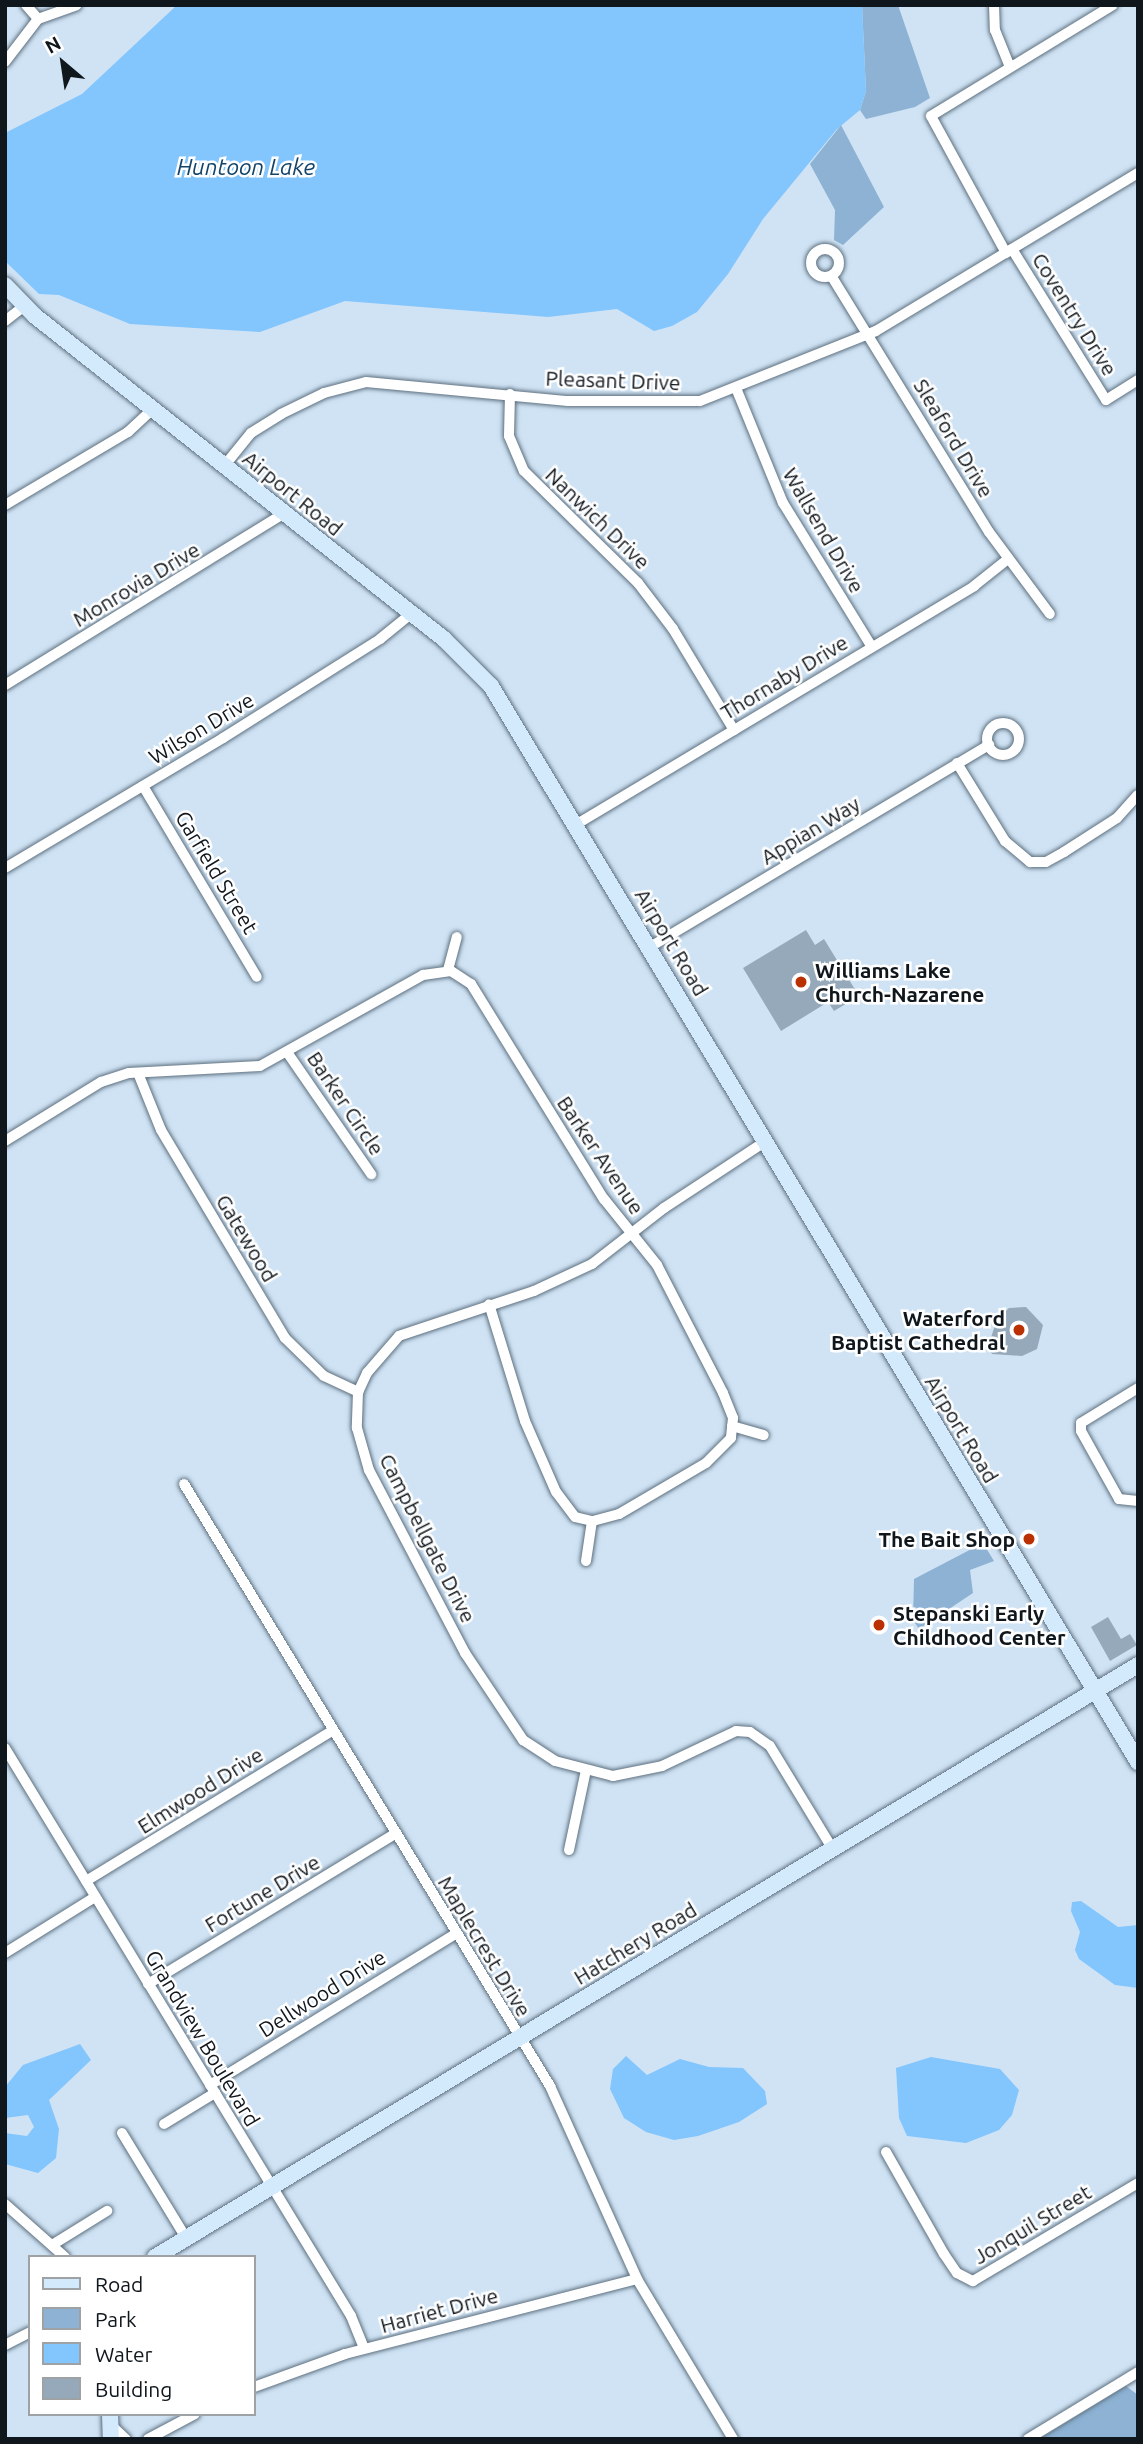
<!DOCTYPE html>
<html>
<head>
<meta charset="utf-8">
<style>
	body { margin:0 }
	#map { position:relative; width:1143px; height:2444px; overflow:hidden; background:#cfe3f5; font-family:Ubuntu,sans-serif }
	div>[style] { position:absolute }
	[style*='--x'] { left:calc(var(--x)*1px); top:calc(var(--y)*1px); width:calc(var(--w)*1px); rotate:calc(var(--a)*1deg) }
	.green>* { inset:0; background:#8db2d4 }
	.water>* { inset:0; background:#83c5fd }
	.building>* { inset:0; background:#96a9ba }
	.roads { filter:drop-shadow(0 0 2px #5e707f) drop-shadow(0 0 2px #5e707f) }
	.street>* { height:10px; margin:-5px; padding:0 5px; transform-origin:5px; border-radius:5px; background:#fff }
	.street>.ring { margin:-5px; padding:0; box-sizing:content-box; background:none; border:10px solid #fff; border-radius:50% }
	.secondary>* { height:16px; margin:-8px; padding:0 8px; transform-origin:8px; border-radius:8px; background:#d3e9fc }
	.dots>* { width:19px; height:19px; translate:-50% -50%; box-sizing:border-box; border:4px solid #fff; border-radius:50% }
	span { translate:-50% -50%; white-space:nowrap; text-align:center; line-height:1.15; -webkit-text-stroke:5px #fff; paint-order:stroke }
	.street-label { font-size:21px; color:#0f161c }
	.poi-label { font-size:21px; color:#0f161c; font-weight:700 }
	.left { translate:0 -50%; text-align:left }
	.right { translate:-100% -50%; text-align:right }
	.water-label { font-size:23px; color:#144569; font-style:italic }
	.frame { position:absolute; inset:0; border:7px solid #0f161c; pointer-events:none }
	.legend { position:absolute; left:28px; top:2255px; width:228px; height:161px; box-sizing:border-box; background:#fff; border:2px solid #9fa2a4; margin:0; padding:9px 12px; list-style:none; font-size:21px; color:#0f161c }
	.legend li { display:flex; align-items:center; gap:14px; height:35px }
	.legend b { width:35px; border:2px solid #9fa2a4 }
	.north { position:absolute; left:28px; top:28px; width:70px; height:70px; -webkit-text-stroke:5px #fff; paint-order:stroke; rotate:331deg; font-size:19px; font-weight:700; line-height:28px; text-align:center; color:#0f161c }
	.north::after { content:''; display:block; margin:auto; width:24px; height:32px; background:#0f161c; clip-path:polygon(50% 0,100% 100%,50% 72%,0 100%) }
</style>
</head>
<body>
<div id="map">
	<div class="green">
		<div style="clip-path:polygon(862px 5px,898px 5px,930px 98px,915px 107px,866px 119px,860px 110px,866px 91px)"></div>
		<div style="clip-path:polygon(841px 125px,884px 207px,843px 245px,834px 240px,835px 210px,810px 164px)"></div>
		<div style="clip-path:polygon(983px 1543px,994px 1561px,970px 1570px,973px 1593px,919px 1629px,913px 1620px,914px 1579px)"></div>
		<div style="clip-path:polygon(1126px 2386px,1138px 2395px,1138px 2439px,1039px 2439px)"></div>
	</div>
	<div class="water">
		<div style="clip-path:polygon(177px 5px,862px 5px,866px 91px,860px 110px,837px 129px,763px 219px,728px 274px,697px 312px,672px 326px,654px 331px,617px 309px,548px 317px,345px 301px,260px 332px,130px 324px,59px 295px,39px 294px,5px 261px,5px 133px,82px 94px)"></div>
		<div style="clip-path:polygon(1081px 1901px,1118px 1927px,1138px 1925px,1138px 1988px,1115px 1985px,1079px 1959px,1075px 1950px,1080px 1932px,1071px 1911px,1072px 1902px)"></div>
		<div style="clip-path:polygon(80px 2044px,91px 2060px,49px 2100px,59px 2129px,56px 2158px,38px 2173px,5px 2164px,5px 2133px,27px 2136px,34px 2127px,28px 2115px,5px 2118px,5px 2087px,23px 2065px)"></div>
		<div style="clip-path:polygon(626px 2056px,647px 2075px,680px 2059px,709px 2067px,743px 2068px,765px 2091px,767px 2104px,739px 2122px,698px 2136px,674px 2140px,646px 2132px,624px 2118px,610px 2089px,613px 2069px)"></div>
		<div style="clip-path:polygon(931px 2057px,1000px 2069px,1019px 2090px,1012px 2115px,999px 2130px,966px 2143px,907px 2136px,899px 2118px,896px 2068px)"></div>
	</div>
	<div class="building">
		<div style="clip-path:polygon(806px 930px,815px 945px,824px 939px,859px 996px,834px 1011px,828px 1002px,781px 1031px,743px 968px)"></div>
		<div style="clip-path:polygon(1026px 1307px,1043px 1325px,1037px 1349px,1022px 1356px,992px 1354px,988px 1347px,997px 1319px,1009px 1308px)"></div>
		<div style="clip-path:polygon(1108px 1617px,1121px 1639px,1130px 1634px,1137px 1645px,1110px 1661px,1091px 1627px)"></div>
	</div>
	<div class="roads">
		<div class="street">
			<div style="--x:26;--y:5;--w:18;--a:49"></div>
			<div style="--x:994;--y:5;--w:25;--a:88"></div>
			<div style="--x:995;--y:30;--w:40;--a:68"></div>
			<div style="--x:5;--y:62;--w:54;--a:-52.5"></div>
			<div style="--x:38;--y:19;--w:41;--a:-19.7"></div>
			<div style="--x:1012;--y:249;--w:178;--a:58.1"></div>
			<div style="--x:1106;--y:400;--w:38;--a:-32"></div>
			<div class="ring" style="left:811px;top:249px;width:18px;height:18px"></div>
			<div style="--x:1006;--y:253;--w:156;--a:-118.7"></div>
			<div style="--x:931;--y:116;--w:213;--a:-31.4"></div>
			<div style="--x:832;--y:277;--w:299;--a:58.4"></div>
			<div style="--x:989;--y:532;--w:102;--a:53.4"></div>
			<div style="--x:5;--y:321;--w:24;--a:-38"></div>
			<div style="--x:736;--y:388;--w:124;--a:67.8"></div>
			<div style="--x:783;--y:503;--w:169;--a:58.3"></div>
			<div style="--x:510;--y:394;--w:42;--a:91.4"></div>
			<div style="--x:509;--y:436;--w:38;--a:67"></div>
			<div style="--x:524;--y:471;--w:160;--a:44.5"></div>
			<div style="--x:638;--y:583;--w:58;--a:52.7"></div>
			<div style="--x:673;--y:629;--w:118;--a:58.9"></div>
			<div style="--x:225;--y:465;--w:41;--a:-50.9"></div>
			<div style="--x:251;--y:433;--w:36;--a:-32"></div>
			<div style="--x:281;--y:414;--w:48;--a:-26"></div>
			<div style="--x:324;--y:393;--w:43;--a:-14.7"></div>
			<div style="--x:366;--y:382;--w:203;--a:5.4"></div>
			<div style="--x:568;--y:401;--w:132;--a:0"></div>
			<div style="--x:700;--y:401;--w:189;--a:-21.7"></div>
			<div style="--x:876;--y:331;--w:306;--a:-31.1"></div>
			<div style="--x:5;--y:505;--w:143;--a:-30.7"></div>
			<div style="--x:128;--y:432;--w:34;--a:-43"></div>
			<div style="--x:5;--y:685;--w:329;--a:-31.6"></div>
			<div class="ring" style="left:987px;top:723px;width:22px;height:22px"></div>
			<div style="--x:957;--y:763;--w:92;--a:58.4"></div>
			<div style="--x:1005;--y:841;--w:33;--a:40"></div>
			<div style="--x:1030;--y:862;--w:16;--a:0"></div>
			<div style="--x:1046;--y:862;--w:21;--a:-29"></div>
			<div style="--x:1064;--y:852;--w:63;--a:-32.7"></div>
			<div style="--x:1117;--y:818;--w:31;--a:-48"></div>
			<div style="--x:143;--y:786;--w:222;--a:59.2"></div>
			<div style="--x:577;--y:824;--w:463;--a:-30.9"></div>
			<div style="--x:974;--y:586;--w:43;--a:-38.5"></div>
			<div style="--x:5;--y:868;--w:254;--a:-30.8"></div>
			<div style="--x:223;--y:738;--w:186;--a:-32.2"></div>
			<div style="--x:380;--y:639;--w:41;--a:-39.1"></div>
			<div style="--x:650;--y:947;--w:395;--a:-30.8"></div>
			<div style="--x:448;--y:970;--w:34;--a:-75"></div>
			<div style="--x:289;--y:1055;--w:145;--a:55.4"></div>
			<div style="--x:138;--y:1073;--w:61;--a:68"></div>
			<div style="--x:161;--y:1130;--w:242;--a:59.2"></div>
			<div style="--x:285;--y:1338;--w:54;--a:44.3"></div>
			<div style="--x:324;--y:1376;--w:38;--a:25"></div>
			<div style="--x:5;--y:1141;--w:113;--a:-31.6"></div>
			<div style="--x:101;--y:1082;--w:29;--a:-18"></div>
			<div style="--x:129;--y:1073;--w:131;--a:-3.1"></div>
			<div style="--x:260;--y:1066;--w:187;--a:-29.2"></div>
			<div style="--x:423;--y:975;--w:28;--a:-8"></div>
			<div style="--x:451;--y:971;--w:24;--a:33"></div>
			<div style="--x:471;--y:984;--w:253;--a:58.3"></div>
			<div style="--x:604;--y:1199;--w:85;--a:51.2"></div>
			<div style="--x:657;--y:1265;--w:144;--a:62.7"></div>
			<div style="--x:723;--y:1393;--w:27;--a:68"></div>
			<div style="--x:733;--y:1418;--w:20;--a:96"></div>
			<div style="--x:731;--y:1438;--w:35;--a:135"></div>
			<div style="--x:706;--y:1463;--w:101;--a:149.6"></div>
			<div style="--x:619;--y:1514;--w:28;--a:165"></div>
			<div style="--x:592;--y:1521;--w:17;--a:-167"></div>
			<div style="--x:575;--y:1517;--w:31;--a:-127"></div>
			<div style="--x:556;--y:1492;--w:77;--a:-113.6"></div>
			<div style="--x:525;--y:1421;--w:122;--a:-107.1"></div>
			<div style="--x:766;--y:1141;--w:122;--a:146.7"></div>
			<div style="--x:664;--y:1208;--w:91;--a:142.1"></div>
			<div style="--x:592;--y:1264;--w:64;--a:155"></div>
			<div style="--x:534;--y:1291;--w:142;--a:161.6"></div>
			<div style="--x:399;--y:1336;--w:49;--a:130.9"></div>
			<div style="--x:367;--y:1373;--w:21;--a:115"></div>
			<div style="--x:358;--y:1392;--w:36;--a:92"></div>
			<div style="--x:357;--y:1428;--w:44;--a:74.1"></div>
			<div style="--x:369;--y:1470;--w:207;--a:62.3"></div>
			<div style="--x:465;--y:1653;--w:105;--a:56.3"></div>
			<div style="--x:523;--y:1740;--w:38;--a:33"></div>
			<div style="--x:555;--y:1761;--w:60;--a:14.5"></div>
			<div style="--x:613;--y:1776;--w:50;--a:-11.5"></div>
			<div style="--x:662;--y:1766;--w:82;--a:-25.3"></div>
			<div style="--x:736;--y:1731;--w:14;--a:4"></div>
			<div style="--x:750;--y:1732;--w:24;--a:35"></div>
			<div style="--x:770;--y:1746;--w:119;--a:58.7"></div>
			<div style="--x:1138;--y:1388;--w:67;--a:148.4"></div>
			<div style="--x:1081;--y:1423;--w:8;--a:90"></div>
			<div style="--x:1081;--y:1431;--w:78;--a:60.8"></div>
			<div style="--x:1119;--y:1499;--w:19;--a:6"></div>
			<div style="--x:732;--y:1426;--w:33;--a:16"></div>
			<div style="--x:184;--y:1484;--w:705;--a:58.7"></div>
			<div style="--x:550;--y:2086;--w:212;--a:65.7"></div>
			<div style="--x:637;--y:2279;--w:187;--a:59"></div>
			<div style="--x:586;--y:1561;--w:40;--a:-81.5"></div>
			<div style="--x:5;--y:1748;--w:665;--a:58.65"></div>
			<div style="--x:351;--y:2316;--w:35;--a:68"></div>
			<div style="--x:569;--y:1850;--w:82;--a:-78"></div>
			<div style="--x:86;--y:1881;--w:289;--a:-31.4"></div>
			<div style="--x:5;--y:1953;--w:106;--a:-31.9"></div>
			<div style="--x:148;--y:1984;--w:289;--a:-31.3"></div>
			<div style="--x:210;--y:2085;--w:288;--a:-31.6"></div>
			<div style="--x:164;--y:2124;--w:60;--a:-31.3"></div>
			<div style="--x:122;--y:2133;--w:123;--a:58.6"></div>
			<div style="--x:886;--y:2152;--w:117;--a:60.4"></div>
			<div style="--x:944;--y:2254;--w:23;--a:56"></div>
			<div style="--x:957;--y:2273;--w:18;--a:27"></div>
			<div style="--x:973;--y:2281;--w:192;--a:-30.7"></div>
			<div style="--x:5;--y:2204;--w:80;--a:41.5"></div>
			<div style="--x:52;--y:2245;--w:65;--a:-31.7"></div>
			<div style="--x:5;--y:2345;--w:28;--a:-27"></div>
			<div style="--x:254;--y:2387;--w:97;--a:-19.9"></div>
			<div style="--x:345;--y:2354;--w:301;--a:-14.4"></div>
			<div style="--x:114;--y:2428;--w:16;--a:43"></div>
			<div style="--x:148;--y:2439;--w:53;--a:-28"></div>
			<div style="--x:1028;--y:2439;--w:129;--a:-31.3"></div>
		</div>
		<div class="secondary">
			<div style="--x:5;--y:285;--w:43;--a:45.9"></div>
			<div style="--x:35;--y:316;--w:521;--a:38.3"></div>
			<div style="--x:444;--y:639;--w:66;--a:45"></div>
			<div style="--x:491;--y:686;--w:1256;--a:58.98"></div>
			<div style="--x:155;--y:2257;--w:1147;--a:-31.06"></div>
			<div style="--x:110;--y:2414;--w:25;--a:88"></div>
		</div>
	</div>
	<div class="dots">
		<div style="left:801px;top:982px;background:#ba3000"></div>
		<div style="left:1019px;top:1330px;background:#ba3000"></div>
		<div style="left:1029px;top:1539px;background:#ba3000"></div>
		<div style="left:879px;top:1625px;background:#ba3000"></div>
	</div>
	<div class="street-label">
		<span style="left:1075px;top:314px;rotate:58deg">Coventry Drive</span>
		<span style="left:613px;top:380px;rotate:2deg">Pleasant Drive</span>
		<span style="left:954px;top:438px;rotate:59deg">Sleaford Drive</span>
		<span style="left:293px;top:493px;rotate:39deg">Airport Road</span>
		<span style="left:598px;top:518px;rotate:44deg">Nanwich Drive</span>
		<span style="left:824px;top:530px;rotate:60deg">Wallsend Drive</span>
		<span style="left:136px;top:584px;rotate:-31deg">Monrovia Drive</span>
		<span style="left:784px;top:677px;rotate:-31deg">Thornaby Drive</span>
		<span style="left:201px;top:728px;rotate:-31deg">Wilson Drive</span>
		<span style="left:810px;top:830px;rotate:-31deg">Appian Way</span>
		<span style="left:217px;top:872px;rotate:59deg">Garfield Street</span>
		<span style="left:672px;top:942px;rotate:59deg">Airport Road</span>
		<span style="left:346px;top:1103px;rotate:56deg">Barker Circle</span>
		<span style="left:601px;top:1155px;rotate:56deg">Barker Avenue</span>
		<span style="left:247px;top:1238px;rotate:59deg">Gatewood</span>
		<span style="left:962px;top:1429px;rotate:59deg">Airport Road</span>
		<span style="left:428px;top:1538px;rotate:63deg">Campbellgate Drive</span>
		<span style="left:200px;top:1790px;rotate:-32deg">Elmwood Drive</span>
		<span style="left:262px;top:1893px;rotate:-31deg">Fortune Drive</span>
		<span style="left:635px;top:1943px;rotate:-31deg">Hatchery Road</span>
		<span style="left:485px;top:1946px;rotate:59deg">Maplecrest Drive</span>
		<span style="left:322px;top:1993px;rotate:-32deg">Dellwood Drive</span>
		<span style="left:203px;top:2038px;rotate:59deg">Grandview Boulevard</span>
		<span style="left:1032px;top:2224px;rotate:-31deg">Jonquil Street</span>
		<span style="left:439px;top:2310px;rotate:-15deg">Harriet Drive</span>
	</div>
	<div class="poi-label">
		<span class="left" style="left:815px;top:982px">Williams Lake<br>Church-Nazarene</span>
		<span class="right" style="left:1005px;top:1330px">Waterford<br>Baptist Cathedral</span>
		<span class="right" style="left:1015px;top:1539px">The Bait Shop</span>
		<span class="left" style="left:893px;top:1625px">Stepanski Early<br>Childhood Center</span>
	</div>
	<div class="water-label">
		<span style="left:246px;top:167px">Huntoon Lake</span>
	</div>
	<div class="frame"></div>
	<ul class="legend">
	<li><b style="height:9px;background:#d3e9fc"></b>Road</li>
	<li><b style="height:19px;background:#8db2d4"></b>Park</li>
	<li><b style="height:19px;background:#83c5fd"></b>Water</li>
	<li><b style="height:19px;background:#96a9ba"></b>Building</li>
	</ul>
	<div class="north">N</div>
</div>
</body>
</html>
